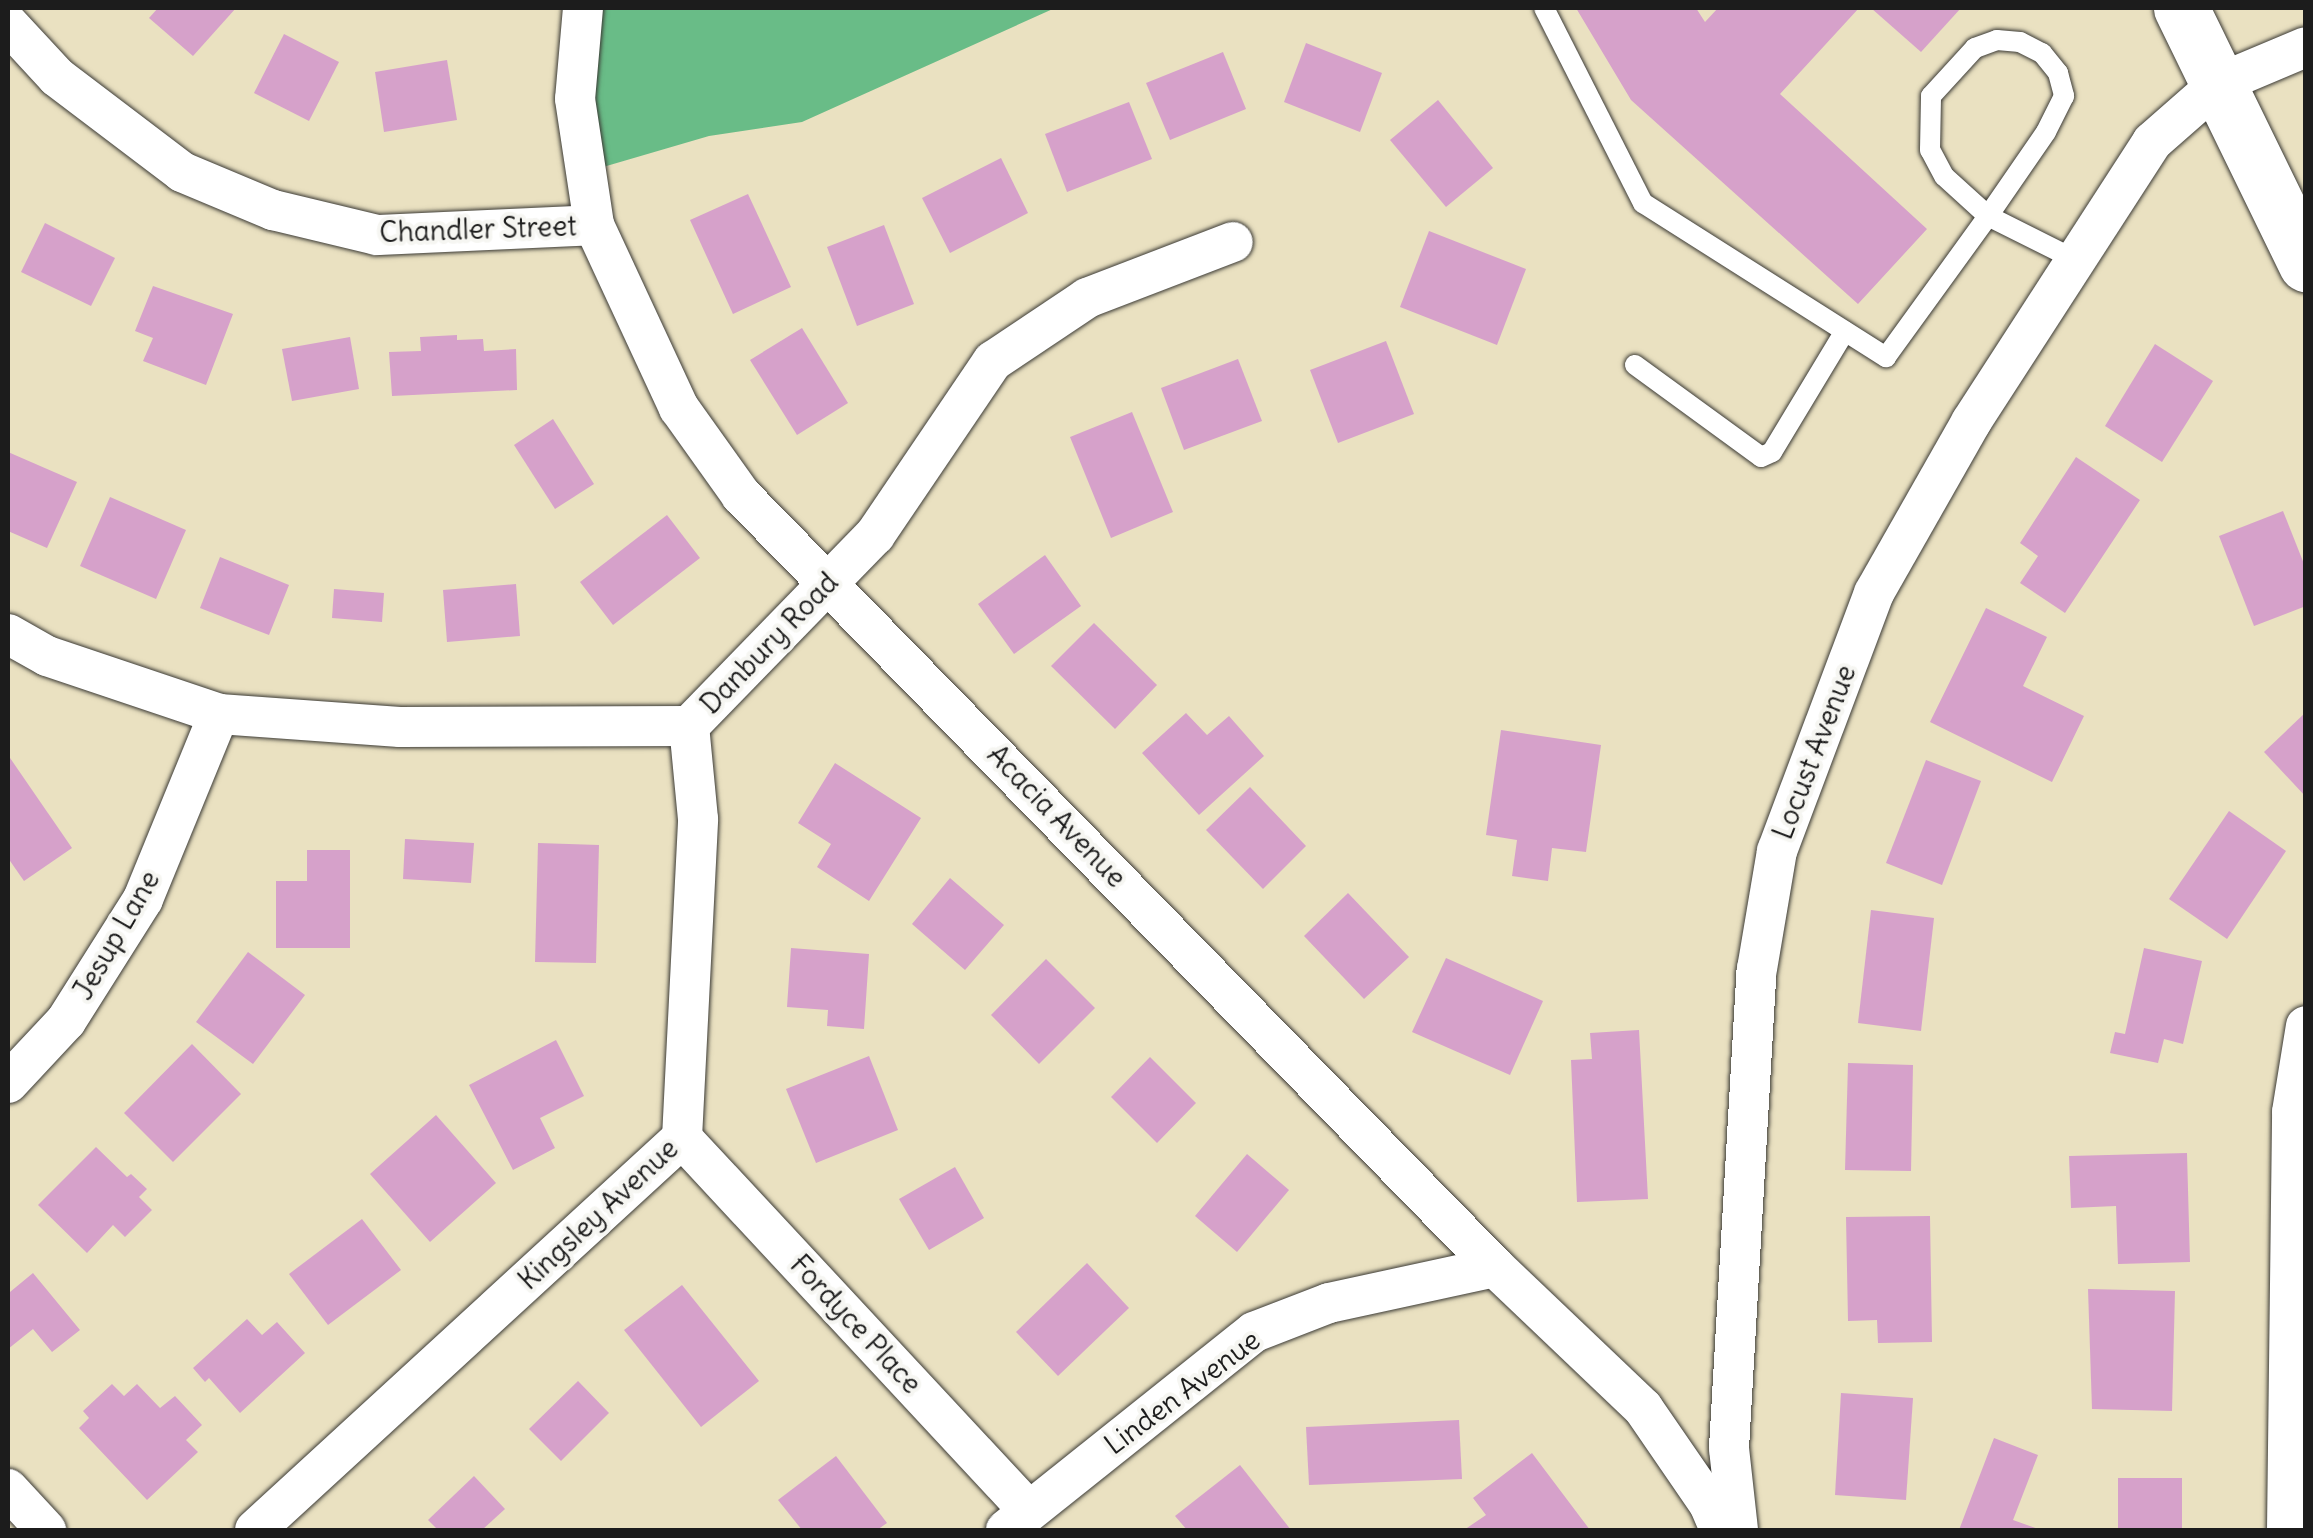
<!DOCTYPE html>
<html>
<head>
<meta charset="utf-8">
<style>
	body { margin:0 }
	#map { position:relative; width:2313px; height:1538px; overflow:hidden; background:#eae1c1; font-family:Delius,sans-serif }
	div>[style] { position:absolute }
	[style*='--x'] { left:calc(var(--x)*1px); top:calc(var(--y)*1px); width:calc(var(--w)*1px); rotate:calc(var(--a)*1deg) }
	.forest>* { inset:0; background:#69bc87 }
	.building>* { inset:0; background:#d6a1ca }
	.roads { filter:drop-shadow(0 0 2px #3b3a35) drop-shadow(0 0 2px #3b3a35) }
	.service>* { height:20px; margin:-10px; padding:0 10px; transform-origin:10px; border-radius:10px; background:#fff }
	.minor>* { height:40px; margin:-20px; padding:0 20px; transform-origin:20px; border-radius:20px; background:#fff }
	.secondary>* { height:55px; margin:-27.5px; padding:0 27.5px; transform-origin:27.5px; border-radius:27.5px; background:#fff }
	span { translate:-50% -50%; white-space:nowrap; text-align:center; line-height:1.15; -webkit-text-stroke:8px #f6f6f2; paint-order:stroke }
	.street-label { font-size:28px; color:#1c1c1c }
	.frame { position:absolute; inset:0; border:10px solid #1c1c1c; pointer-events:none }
</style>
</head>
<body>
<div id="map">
	<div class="forest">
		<div style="clip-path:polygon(583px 8px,1055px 8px,802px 122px,709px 136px,586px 172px)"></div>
	</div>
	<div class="building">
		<div style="clip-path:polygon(158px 8px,236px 8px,193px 56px,149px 18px)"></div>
		<div style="clip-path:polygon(1576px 8px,1696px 8px,1705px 22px,1718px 8px,1859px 8px,1780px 94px,1927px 229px,1858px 304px,1631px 100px)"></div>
		<div style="clip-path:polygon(1871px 8px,1961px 8px,1921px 52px)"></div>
		<div style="clip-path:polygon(284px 34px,339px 62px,309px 121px,254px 93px)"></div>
		<div style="clip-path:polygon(1306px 43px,1382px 73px,1360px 132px,1284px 102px)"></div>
		<div style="clip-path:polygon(1223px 52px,1246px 109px,1170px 140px,1146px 83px)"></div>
		<div style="clip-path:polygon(447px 60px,457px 120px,384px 132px,375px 72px)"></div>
		<div style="clip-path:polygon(1438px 100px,1493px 168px,1446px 207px,1390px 140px)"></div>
		<div style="clip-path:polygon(1129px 102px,1152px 159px,1067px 192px,1045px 134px)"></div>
		<div style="clip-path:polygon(1001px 158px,1028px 213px,950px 253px,922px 198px)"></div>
		<div style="clip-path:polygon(748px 194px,791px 287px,733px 314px,690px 220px)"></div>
		<div style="clip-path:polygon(45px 223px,115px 258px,91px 306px,21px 272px)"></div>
		<div style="clip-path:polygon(884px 225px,914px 304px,857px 326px,827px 247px)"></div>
		<div style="clip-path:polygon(1429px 231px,1526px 269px,1497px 345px,1400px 307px)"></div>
		<div style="clip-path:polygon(153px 286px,233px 314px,206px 385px,143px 361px,153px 338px,135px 331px)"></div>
		<div style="clip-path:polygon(802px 328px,848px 403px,797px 435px,750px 360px)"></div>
		<div style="clip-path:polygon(457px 335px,457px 340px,483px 339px,484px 351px,516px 349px,517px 390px,392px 396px,389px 352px,421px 351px,420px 337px)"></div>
		<div style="clip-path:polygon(350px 337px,359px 389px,292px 401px,282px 349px)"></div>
		<div style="clip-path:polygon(1386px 341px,1414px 414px,1338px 443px,1310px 370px)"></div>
		<div style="clip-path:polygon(2155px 344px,2213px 381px,2162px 462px,2105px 426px)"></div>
		<div style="clip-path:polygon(1238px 359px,1262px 421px,1184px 450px,1161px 388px)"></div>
		<div style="clip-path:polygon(1132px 412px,1173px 512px,1111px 538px,1070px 437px)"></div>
		<div style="clip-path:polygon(553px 419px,594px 484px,555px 509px,514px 445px)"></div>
		<div style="clip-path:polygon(8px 452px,77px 482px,47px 548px,8px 531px)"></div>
		<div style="clip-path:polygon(2076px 457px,2140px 500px,2065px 613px,2020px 583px,2038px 556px,2020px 543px)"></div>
		<div style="clip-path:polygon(110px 497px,186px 530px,156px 599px,80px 566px)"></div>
		<div style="clip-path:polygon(2283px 511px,2306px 569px,2306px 606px,2254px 626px,2219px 536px)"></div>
		<div style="clip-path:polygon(667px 515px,700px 558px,613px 625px,580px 582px)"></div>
		<div style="clip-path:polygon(1045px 555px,1081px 606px,1014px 654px,978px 604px)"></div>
		<div style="clip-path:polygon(220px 557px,289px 585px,269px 635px,200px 608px)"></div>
		<div style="clip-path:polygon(516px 584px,520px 636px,447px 642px,443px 590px)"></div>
		<div style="clip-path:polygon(334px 589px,384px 593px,382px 622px,332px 618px)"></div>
		<div style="clip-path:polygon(1986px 608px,2047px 637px,2023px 686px,2084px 716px,2052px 782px,1930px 722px)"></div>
		<div style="clip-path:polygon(1094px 623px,1157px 685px,1115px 729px,1051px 666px)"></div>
		<div style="clip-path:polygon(2306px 712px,2306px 797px,2264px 752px)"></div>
		<div style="clip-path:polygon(1186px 713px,1207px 735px,1229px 716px,1264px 756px,1199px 815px,1142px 753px)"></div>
		<div style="clip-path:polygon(1501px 730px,1601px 745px,1586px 852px,1552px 848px,1548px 881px,1512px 876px,1517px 840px,1486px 835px)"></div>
		<div style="clip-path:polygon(8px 755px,72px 848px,24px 881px,8px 858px)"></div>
		<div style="clip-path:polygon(1926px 760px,1981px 781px,1942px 885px,1886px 863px)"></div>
		<div style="clip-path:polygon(835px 763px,921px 818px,869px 901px,817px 867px,831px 844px,798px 823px)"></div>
		<div style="clip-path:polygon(1250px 787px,1306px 846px,1263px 889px,1206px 830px)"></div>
		<div style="clip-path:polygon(2229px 811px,2286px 851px,2227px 939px,2169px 899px)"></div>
		<div style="clip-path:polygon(405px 839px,474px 843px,471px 883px,403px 879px)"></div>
		<div style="clip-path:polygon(538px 843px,599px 845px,596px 963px,535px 962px)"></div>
		<div style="clip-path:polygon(307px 850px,350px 850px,350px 948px,276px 948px,276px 881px,307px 881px)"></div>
		<div style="clip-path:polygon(950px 878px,1004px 925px,965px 970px,912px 924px)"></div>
		<div style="clip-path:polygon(1348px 893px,1409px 957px,1364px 999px,1304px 936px)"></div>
		<div style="clip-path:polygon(1871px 910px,1934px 918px,1921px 1031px,1858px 1023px)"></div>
		<div style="clip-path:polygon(791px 948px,869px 954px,864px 1029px,827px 1026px,828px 1010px,787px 1007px)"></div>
		<div style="clip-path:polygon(2144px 948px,2202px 961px,2183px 1044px,2164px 1039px,2158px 1063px,2110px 1053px,2115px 1032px,2125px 1034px)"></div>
		<div style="clip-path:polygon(248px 952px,305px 995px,253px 1064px,196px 1022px)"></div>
		<div style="clip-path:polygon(1446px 958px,1543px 1001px,1510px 1075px,1412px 1032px)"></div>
		<div style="clip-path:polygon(1046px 959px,1095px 1008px,1039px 1064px,991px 1015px)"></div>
		<div style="clip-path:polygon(1639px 1030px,1648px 1199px,1577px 1202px,1571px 1060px,1592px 1059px,1590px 1033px)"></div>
		<div style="clip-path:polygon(556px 1040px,584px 1096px,540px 1118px,555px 1148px,513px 1170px,469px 1085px)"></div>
		<div style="clip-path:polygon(192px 1044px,241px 1094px,173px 1162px,124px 1113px)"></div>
		<div style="clip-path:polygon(869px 1056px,898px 1130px,816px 1163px,786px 1089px)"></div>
		<div style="clip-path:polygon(1150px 1057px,1196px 1103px,1157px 1143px,1111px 1097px)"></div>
		<div style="clip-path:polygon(1848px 1063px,1913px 1065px,1911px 1171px,1845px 1170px)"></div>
		<div style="clip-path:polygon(436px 1115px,496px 1183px,430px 1242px,370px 1174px)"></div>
		<div style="clip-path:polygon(96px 1147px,127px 1177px,131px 1174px,147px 1189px,139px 1197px,152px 1210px,125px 1237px,113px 1225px,87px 1253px,38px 1205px)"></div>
		<div style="clip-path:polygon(2187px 1153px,2190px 1262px,2118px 1264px,2116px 1206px,2071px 1208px,2069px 1156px)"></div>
		<div style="clip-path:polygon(1247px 1154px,1289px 1190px,1237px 1252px,1195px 1216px)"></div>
		<div style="clip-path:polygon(955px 1167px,984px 1218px,929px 1250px,899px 1199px)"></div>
		<div style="clip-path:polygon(1930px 1216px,1932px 1342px,1878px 1343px,1877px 1320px,1848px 1321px,1846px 1217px)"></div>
		<div style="clip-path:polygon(362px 1219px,401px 1270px,328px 1325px,289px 1274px)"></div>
		<div style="clip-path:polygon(1087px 1263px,1129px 1308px,1058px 1376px,1016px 1332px)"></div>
		<div style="clip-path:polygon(33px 1273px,80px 1330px,52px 1352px,33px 1329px,8px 1349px,8px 1289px,10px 1292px)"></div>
		<div style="clip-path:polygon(682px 1285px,759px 1381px,701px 1427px,624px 1330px)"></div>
		<div style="clip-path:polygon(2088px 1289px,2175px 1291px,2172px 1411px,2092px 1409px)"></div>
		<div style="clip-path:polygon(247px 1319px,262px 1335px,277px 1322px,305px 1353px,240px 1413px,209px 1378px,205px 1382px,193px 1368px)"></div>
		<div style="clip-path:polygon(578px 1381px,609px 1413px,561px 1461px,529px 1429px)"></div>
		<div style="clip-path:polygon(112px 1384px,124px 1396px,137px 1384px,160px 1408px,175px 1396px,202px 1425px,186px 1440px,198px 1452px,147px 1500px,79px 1428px,89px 1418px,83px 1411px)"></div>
		<div style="clip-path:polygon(1841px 1393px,1913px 1398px,1906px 1500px,1835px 1495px)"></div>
		<div style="clip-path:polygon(1459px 1420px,1462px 1479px,1309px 1485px,1306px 1427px)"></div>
		<div style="clip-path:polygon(1994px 1438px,2038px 1455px,2013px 1520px,2041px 1530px,1959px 1530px)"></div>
		<div style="clip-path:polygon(1532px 1453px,1590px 1530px,1464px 1530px,1486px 1515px,1473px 1498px)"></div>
		<div style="clip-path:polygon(836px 1456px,887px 1523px,877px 1530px,802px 1530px,778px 1500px)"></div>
		<div style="clip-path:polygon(1240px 1465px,1291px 1530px,1187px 1530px,1175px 1516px)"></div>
		<div style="clip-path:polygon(474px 1476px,505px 1509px,482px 1530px,438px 1530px,428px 1520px)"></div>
		<div style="clip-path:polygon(2118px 1478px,2182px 1478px,2182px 1530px,2118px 1530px)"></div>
	</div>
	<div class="roads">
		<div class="service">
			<div style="--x:1544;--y:8;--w:219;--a:63.1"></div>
			<div style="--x:1643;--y:203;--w:288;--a:32.4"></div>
			<div style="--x:1886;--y:357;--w:174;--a:-54.1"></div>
			<div style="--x:1988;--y:216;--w:59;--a:-137.7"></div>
			<div style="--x:1944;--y:176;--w:30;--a:-118"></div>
			<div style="--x:1930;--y:150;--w:54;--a:-88.9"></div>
			<div style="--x:1931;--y:96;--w:65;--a:-47.5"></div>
			<div style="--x:1975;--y:48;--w:23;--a:-20"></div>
			<div style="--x:1997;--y:40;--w:23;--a:5"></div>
			<div style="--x:2020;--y:42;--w:25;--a:27"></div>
			<div style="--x:2042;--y:53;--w:26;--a:51"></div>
			<div style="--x:2058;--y:73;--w:24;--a:75"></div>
			<div style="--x:2064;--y:96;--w:40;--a:116.6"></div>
			<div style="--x:2046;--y:132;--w:102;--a:124.6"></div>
			<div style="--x:1988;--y:216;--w:98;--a:26.6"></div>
			<div style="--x:1635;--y:365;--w:156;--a:36.1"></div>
			<div style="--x:1761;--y:457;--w:12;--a:-24"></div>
			<div style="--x:1772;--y:452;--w:141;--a:-58.9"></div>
		</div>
		<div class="minor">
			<div style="--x:583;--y:8;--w:91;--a:95"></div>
			<div style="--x:575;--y:99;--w:127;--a:81.4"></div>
			<div style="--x:594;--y:225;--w:202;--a:65.1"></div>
			<div style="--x:679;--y:408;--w:107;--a:54.5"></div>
			<div style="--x:741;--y:495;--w:1079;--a:45.68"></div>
			<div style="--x:1495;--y:1267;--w:204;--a:43.6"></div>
			<div style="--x:1643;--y:1408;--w:116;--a:55.5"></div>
			<div style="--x:1709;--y:1504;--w:28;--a:67"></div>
			<div style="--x:8;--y:24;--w:72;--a:47.2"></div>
			<div style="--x:57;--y:77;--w:157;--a:37.2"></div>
			<div style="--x:182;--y:172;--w:99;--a:22.7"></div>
			<div style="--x:273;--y:210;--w:107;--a:13.5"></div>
			<div style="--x:377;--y:235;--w:217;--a:-2.6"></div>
			<div style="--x:8;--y:634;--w:45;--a:29.4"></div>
			<div style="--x:47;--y:656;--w:182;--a:18.6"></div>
			<div style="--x:219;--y:714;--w:181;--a:4.1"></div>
			<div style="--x:400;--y:727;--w:289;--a:-0.2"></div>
			<div style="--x:689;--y:726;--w:267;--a:-45.8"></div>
			<div style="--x:875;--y:535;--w:210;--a:-55.9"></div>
			<div style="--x:993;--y:361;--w:113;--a:-33.8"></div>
			<div style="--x:1087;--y:298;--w:156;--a:-21"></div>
			<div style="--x:8;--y:1083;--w:85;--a:-46.9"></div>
			<div style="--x:66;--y:1021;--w:144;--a:-57.7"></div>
			<div style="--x:143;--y:899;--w:200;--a:-67.7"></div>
			<div style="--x:682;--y:1138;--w:509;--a:47.07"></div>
			<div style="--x:8;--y:1489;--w:56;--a:47.2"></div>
			<div style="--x:255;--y:1530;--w:580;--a:-42.55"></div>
			<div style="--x:682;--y:1138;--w:319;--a:-87.1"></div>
			<div style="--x:698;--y:819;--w:93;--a:-95.5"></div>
			<div style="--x:1006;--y:1530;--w:317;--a:-38.6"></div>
			<div style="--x:1254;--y:1332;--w:80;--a:-21.1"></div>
			<div style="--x:1329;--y:1303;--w:170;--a:-12.2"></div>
			<div style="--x:1738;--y:1530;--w:82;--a:-96.3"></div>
			<div style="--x:1729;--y:1448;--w:480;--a:-86.7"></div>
			<div style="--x:1757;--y:969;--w:120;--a:-80.4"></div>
			<div style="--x:1777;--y:851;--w:276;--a:-69.4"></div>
			<div style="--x:1874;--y:593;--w:197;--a:-60.4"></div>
			<div style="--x:1971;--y:422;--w:333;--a:-57.1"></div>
			<div style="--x:2152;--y:142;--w:88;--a:-41.3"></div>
			<div style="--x:2218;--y:84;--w:95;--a:-22.8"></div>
			<div style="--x:2287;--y:1530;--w:418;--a:-89.3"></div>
			<div style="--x:2292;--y:1112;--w:87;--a:-80.8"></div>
		</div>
		<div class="secondary">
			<div style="--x:2181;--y:8;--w:285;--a:64"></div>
		</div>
	</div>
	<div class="street-label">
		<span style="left:478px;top:229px;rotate:-2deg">Chandler Street</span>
		<span style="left:769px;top:643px;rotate:-46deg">Danbury Road</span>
		<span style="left:1814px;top:752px;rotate:-69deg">Locust Avenue</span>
		<span style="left:1057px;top:816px;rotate:46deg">Acacia Avenue</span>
		<span style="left:116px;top:935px;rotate:-60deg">Jesup Lane</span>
		<span style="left:598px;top:1214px;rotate:-43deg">Kingsley Avenue</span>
		<span style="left:856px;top:1324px;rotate:47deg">Fordyce Place</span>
		<span style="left:1182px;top:1392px;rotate:-37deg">Linden Avenue</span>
	</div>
	<div class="frame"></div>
</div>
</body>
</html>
